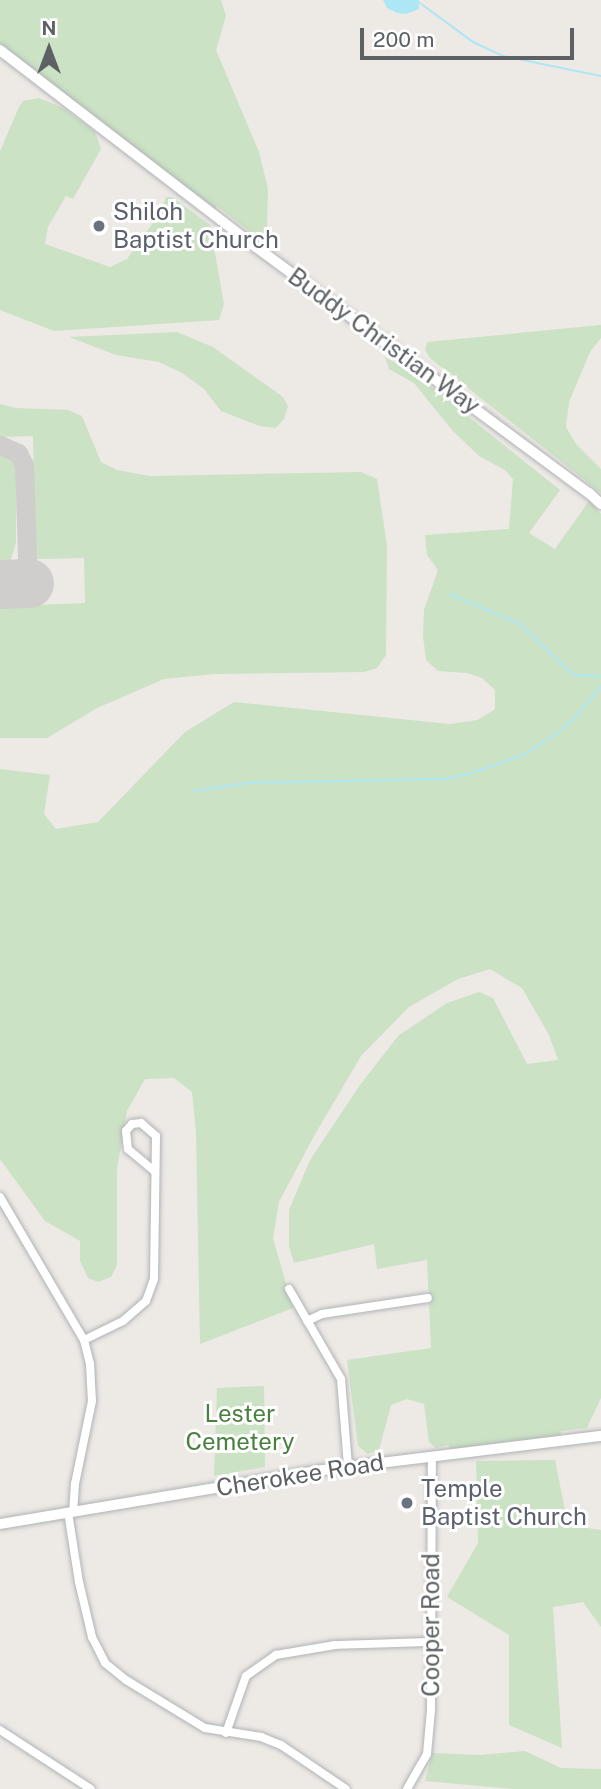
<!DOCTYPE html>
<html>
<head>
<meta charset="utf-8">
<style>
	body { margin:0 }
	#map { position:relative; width:601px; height:1789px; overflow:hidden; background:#ede9e5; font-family:"Public Sans",sans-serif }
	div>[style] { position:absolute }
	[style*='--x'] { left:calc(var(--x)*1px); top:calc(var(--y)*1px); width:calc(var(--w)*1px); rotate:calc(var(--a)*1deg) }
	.green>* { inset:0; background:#cbe2c4 }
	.water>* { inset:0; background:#ade7f6 }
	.stream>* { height:2px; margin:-1px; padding:0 1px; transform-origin:1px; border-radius:1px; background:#ade7f6 }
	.taxiway>* { height:19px; margin:-9.5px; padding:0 9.5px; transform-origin:9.5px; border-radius:9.5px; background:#cfcecc }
	.runway>* { height:49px; margin:-24.5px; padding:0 24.5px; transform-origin:24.5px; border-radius:24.5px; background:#cfcecc }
	.roads { filter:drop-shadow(0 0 2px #b0b3b6) drop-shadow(0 0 2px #b0b3b6) }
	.minor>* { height:8px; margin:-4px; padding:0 4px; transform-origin:4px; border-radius:4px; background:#fff }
	.tertiary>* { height:10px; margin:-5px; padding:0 5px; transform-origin:5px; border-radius:5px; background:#fff }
	.secondary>* { height:10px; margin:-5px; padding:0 5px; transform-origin:5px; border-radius:5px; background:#fff }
	.dots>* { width:19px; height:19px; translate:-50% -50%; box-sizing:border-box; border:4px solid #fff; border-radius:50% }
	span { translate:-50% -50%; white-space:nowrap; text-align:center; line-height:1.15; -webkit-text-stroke:6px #fff; paint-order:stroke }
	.worship-label { font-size:24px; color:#5b616d }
	.left { translate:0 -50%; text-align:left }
	.street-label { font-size:24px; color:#5d6164 }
	.park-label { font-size:24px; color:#4b813f }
	.north { position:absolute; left:14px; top:14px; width:70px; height:70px; -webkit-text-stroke:5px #fff; paint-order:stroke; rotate:0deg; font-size:19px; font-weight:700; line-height:28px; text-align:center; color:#5d6164 }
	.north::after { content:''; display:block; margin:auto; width:24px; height:32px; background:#5d6164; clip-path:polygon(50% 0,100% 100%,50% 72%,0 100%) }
	.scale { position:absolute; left:360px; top:28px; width:214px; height:32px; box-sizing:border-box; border:4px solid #5d6164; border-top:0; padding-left:9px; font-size:21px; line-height:24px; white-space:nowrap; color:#5d6164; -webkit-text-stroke:5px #fff; paint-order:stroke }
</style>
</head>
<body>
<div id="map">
	<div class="green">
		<div style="clip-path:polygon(0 0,221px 0,226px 16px,216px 50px,259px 152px,268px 189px,267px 230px,263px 242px,217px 206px,214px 211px,0 44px)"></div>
		<div style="clip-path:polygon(39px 98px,63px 108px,95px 132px,101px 149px,73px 199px,66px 196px,48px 227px,45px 244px,110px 267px,127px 259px,160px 213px,166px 197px,172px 197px,210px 225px,224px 304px,219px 320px,54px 331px,0 310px,0 151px,19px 107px,23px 101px)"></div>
		<div style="clip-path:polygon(601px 325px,601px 338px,590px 352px,569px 402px,566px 427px,576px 444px,601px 469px,601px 493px,430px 358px,425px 350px,427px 342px)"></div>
		<div style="clip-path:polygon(177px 332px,213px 347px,283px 397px,288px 406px,284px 419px,276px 428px,260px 426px,221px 411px,204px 389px,182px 373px,159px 362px,116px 355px,69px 337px)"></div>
		<div style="clip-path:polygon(385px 357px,419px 377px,560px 490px,529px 533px,555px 549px,589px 501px,601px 514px,601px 1398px,587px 1428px,561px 1431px,560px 1437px,450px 1449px,448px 1445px,436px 1448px,429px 1442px,424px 1404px,407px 1399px,391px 1405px,379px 1450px,368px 1454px,358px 1446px,347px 1360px,431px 1348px,427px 1260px,377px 1269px,374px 1244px,294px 1263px,289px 1246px,289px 1210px,310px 1160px,360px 1085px,398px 1036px,447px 1003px,479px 992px,493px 998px,527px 1064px,558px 1060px,549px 1035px,522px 988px,490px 969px,458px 979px,409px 1007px,361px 1056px,314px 1136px,279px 1202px,273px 1238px,293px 1308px,200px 1344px,196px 1132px,192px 1092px,174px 1078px,145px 1079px,127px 1111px,117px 1169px,117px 1265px,111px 1277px,98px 1282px,88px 1278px,80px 1261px,80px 1241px,45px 1221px,0 1159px,0 769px,50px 775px,44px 814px,56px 829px,98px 822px,185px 732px,234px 702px,449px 724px,478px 720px,495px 709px,495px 690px,482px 678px,467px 673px,438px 671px,426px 660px,423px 636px,424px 610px,438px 570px,427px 555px,425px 535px,509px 529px,513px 479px,505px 470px,479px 456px,452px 430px,414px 383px,389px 369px)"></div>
		<div style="clip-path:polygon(0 404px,16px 408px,68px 410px,82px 416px,101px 462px,117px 470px,150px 476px,361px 472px,377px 479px,387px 545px,386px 655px,377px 668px,364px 672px,214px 674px,164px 679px,97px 708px,47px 738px,0 738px,0 600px,36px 599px,37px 605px,85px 603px,84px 558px,35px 559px,33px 436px,0 437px)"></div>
		<div style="clip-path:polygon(0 453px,14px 460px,16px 470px,16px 543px,9px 566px,0 567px)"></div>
		<div style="clip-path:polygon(264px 1386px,265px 1467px,214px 1476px,217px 1388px)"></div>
		<div style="clip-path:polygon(555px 1460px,568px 1525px,601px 1530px,601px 1627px,583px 1602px,553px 1607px,562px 1748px,509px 1725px,509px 1635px,447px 1597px,478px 1543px,476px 1461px)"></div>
		<div style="clip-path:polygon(525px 1751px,561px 1768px,601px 1769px,601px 1789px,514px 1789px,425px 1781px,432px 1753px,479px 1755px)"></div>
	</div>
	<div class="water">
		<div style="clip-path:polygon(383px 0,419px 0,419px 9px,406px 14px,397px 13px,387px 8px)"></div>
	</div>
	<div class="stream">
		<div style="--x:420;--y:3;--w:66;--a:36.3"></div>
		<div style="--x:473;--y:42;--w:33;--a:25"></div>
		<div style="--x:503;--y:56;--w:100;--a:11.5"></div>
		<div style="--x:450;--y:594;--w:76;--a:23.2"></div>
		<div style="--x:520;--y:624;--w:74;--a:43.9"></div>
		<div style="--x:573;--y:675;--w:28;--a:2"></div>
		<div style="--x:194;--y:791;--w:55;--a:-8.4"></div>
		<div style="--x:248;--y:783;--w:197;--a:-1.2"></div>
		<div style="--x:445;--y:779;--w:25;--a:-12"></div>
		<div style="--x:469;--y:774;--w:57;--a:-19.4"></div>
		<div style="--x:523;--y:755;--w:36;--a:-32"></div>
		<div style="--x:553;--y:736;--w:27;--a:-39"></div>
		<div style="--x:574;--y:719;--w:43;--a:-50.7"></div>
	</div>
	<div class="taxiway">
		<div style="--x:0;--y:445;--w:20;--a:24"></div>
		<div style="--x:18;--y:453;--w:13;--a:63"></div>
		<div style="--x:24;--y:465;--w:118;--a:88.1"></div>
	</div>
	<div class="runway">
		<div style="--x:0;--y:584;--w:29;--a:-2"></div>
	</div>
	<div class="roads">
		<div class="minor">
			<div style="--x:0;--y:1197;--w:166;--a:59.6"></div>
			<div style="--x:84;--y:1340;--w:25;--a:76"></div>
			<div style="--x:90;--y:1364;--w:37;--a:87"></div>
			<div style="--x:92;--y:1401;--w:85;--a:101.6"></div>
			<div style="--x:75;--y:1484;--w:27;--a:94"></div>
			<div style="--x:289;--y:1289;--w:104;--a:60"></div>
			<div style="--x:341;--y:1379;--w:87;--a:85.4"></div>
			<div style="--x:307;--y:1321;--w:17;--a:-25"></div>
			<div style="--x:322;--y:1314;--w:107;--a:-8.6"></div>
			<div style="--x:84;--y:1340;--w:43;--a:-26"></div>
			<div style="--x:123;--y:1321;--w:30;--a:-41"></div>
			<div style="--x:146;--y:1301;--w:23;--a:-70"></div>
			<div style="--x:154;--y:1279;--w:143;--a:-89.2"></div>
			<div style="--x:156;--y:1136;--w:20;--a:-139"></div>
			<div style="--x:141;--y:1123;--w:9;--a:174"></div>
			<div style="--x:132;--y:1124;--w:9;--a:131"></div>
			<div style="--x:126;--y:1131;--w:18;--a:84"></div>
			<div style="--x:128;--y:1149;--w:35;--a:40"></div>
			<div style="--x:68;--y:1512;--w:71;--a:81.1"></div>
			<div style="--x:79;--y:1582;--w:57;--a:76.7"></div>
			<div style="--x:92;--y:1637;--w:29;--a:63"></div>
			<div style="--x:105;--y:1663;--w:27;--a:39"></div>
			<div style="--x:126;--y:1680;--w:92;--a:31.3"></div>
			<div style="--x:205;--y:1728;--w:57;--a:9.1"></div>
			<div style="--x:261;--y:1737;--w:22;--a:22"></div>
			<div style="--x:281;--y:1745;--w:78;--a:34.1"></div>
			<div style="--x:0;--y:1730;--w:108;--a:33"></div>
			<div style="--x:226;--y:1733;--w:60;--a:-70.7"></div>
			<div style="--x:246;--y:1676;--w:37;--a:-35"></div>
			<div style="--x:276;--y:1655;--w:60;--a:-9.6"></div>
			<div style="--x:335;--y:1645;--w:97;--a:-1.8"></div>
			<div style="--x:407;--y:1789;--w:40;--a:-60.3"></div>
			<div style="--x:427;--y:1754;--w:44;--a:-84.8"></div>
			<div style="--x:431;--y:1710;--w:254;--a:-89.8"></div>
		</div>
		<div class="tertiary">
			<div style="--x:0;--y:50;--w:323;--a:37.6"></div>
			<div style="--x:256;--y:247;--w:414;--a:36.5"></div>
			<div style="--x:589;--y:493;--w:16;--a:43"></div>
		</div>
		<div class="secondary">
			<div style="--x:0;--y:1524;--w:327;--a:-9.5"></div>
			<div style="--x:323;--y:1470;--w:280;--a:-7"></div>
		</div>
	</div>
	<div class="dots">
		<div style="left:99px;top:226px;background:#6b7280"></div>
		<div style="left:407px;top:1503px;background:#6b7280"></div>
	</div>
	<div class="worship-label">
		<span class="left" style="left:113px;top:226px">Shiloh<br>Baptist Church</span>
		<span class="left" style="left:421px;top:1503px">Temple<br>Baptist Church</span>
	</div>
	<div class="street-label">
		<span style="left:384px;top:341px;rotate:36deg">Buddy Christian Way</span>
		<span style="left:300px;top:1475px;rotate:-9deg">Cherokee Road</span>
		<span style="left:431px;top:1625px;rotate:-90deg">Cooper Road</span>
	</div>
	<div class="park-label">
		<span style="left:240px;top:1428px">Lester<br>Cemetery</span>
	</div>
	<div class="north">N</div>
	<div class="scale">200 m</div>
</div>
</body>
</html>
